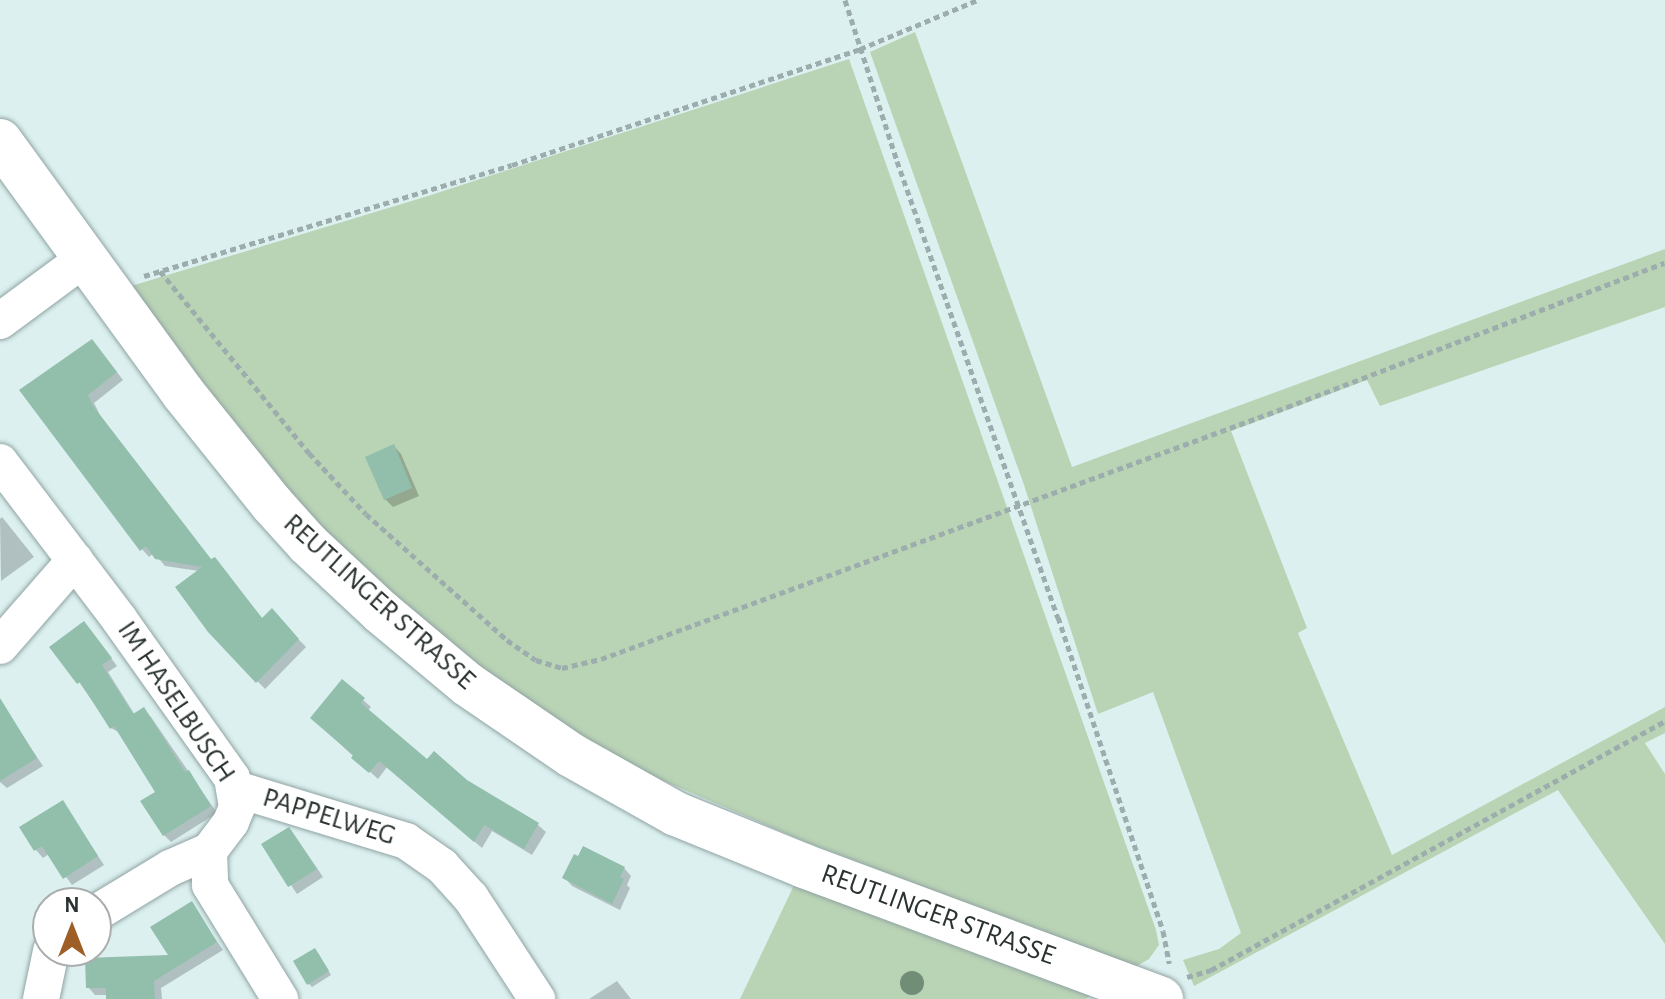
<!DOCTYPE html>
<html>
<head>
<meta charset="utf-8">
<style>
	body { margin:0 }
	#map { position:relative; width:1665px; height:999px; overflow:hidden; background:#dcf0f0; font-family:"Alegreya Sans",sans-serif }
	div>[style] { position:absolute }
	[style*='--x'] { left:calc(var(--x)*1px); top:calc(var(--y)*1px); width:calc(var(--w)*1px); rotate:calc(var(--a)*1deg) }
	.green>* { inset:0; background:#b9d3b5 }
	.shadow>* { inset:0; background:#0003 }
	.building>* { inset:0; background:#92beac }
	.path>* { height:5px; margin-top:-2.5px; transform-origin:0; background:repeating-linear-gradient(90deg,#9dadad 0 6px,transparent 0 10px) }
	.roads { filter:drop-shadow(0 0 2px #90a3a3) drop-shadow(0 0 2px #90a3a3) }
	.street>* { height:36px; margin:-18px; padding:0 18px; transform-origin:18px; border-radius:18px; background:#fff }
	.secondary>* { height:44px; margin:-22px; padding:0 22px; transform-origin:22px; border-radius:22px; background:#fff }
	.trees>* { width:24px; height:24px; margin:-12px; border-radius:50%; background:#708d75 }
	span { translate:-50% -50%; white-space:nowrap; text-align:center; line-height:1.15; -webkit-text-stroke:7px #fff; paint-order:stroke }
	.street-label { font-size:28px; color:#2a3232 }
	.north { position:absolute; left:32px; top:887px; width:80px; height:80px; box-sizing:border-box; background:#fff; border:2px solid #aaadad; border-radius:50%; rotate:0deg; font-size:22px; font-weight:700; line-height:32px; text-align:center; color:#2a3232 }
	.north::after { content:''; display:block; margin:auto; width:28px; height:36px; background:#9d5f25; clip-path:polygon(50% 0,100% 100%,50% 72%,0 100%) }
</style>
</head>
<body>
<div id="map">
	<div class="green">
		<div style="clip-path:polygon(915px 32px,1072px 467px,1665px 249px,1665px 307px,1380px 406px,1367px 380px,1231px 431px,1307px 628px,1298px 633px,1392px 855px,1665px 707px,1665px 733px,1645px 743px,1665px 774px,1665px 944px,1558px 790px,1194px 986px,1183px 960px,1219px 949px,1241px 933px,1153px 692px,1098px 714px,1024px 485px,870px 52px)"></div>
		<div style="clip-path:polygon(849px 59px,1156px 930px,1159px 945px,1149px 959px,1135px 967px,808px 843px,622px 763px,523px 704px,358px 567px,280px 484px,128px 287px,428px 196px)"></div>
		<div style="clip-path:polygon(796px 881px,1101px 987px,1086px 999px,740px 999px)"></div>
	</div>
	<div class="shadow">
		<div style="clip-path:polygon(99px 349px,123px 380px,94px 403px,100px 415px,212px 561px,263px 619px,271px 611px,306px 647px,265px 689px,210px 631px,199px 571px,165px 566px,154px 553px,149px 557px,142px 549px,22px 391px)"></div>
		<div style="clip-path:polygon(394px 446px,401px 454px,419px 496px,393px 507px,385px 499px)"></div>
		<div style="clip-path:polygon(2px 517px,34px 557px,1px 581px,0 519px)"></div>
		<div style="clip-path:polygon(90px 630px,117px 666px,108px 672px,135px 715px,144px 710px,151px 717px,217px 813px,171px 842px,164px 835px,157px 792px,120px 733px,111px 728px,79px 682px)"></div>
		<div style="clip-path:polygon(343px 682px,371px 707px,367px 712px,427px 762px,538px 825px,546px 832px,532px 855px,492px 831px,482px 848px,387px 767px,378px 779px,312px 718px)"></div>
		<div style="clip-path:polygon(7px 712px,43px 766px,7px 788px,0 782px,0 717px)"></div>
		<div style="clip-path:polygon(63px 803px,104px 865px,72px 885px,49px 854px,43px 858px,36px 850px,22px 828px)"></div>
		<div style="clip-path:polygon(291px 830px,323px 877px,297px 894px,264px 845px)"></div>
		<div style="clip-path:polygon(624px 868px,631px 876px,627px 885px,630px 888px,620px 910px,572px 886px,565px 878px)"></div>
		<div style="clip-path:polygon(191px 904px,223px 950px,161px 988px,162px 999px,109px 999px,108px 995px,95px 995px,88px 987px,171px 957px)"></div>
		<div style="clip-path:polygon(318px 953px,331px 975px,312px 987px,308px 983px)"></div>
		<div style="clip-path:polygon(617px 981px,631px 999px,589px 999px)"></div>
	</div>
	<div class="building">
		<div style="clip-path:polygon(92px 339px,117px 372px,88px 395px,93px 406px,211px 559px,215px 557px,262px 618px,272px 608px,299px 639px,256px 683px,208px 632px,175px 587px,202px 567px,155px 559px,146px 546px,140px 551px,19px 390px)"></div>
		<div style="clip-path:polygon(394px 444px,412px 488px,384px 500px,365px 457px)"></div>
		<div style="clip-path:polygon(84px 621px,112px 658px,102px 665px,133px 714px,144px 707px,185px 772px,189px 770px,211px 806px,163px 836px,140px 801px,155px 792px,114px 726px,110px 729px,80px 682px,77px 684px,49px 647px)"></div>
		<div style="clip-path:polygon(342px 679px,365px 698px,361px 703px,427px 759px,434px 751px,467px 780px,539px 823px,524px 849px,484px 825px,474px 842px,379px 761px,369px 773px,351px 758px,353px 755px,310px 718px)"></div>
		<div style="clip-path:polygon(0 698px,37px 758px,0 781px)"></div>
		<div style="clip-path:polygon(63px 800px,98px 856px,63px 879px,42px 846px,34px 851px,19px 827px)"></div>
		<div style="clip-path:polygon(289px 827px,317px 869px,288px 887px,261px 844px)"></div>
		<div style="clip-path:polygon(583px 846px,625px 867px,620px 877px,624px 879px,612px 904px,562px 878px,574px 854px,578px 856px)"></div>
		<div style="clip-path:polygon(192px 901px,217px 942px,154px 981px,155px 999px,106px 999px,106px 988px,86px 988px,85px 958px,168px 955px,150px 927px)"></div>
		<div style="clip-path:polygon(315px 948px,329px 971px,307px 985px,293px 961px)"></div>
	</div>
	<div class="path">
		<div style="--x:845;--y:0;--w:169;--a:72.1"></div>
		<div style="--x:897;--y:161;--w:484;--a:70.6"></div>
		<div style="--x:1058;--y:617;--w:331;--a:71.5"></div>
		<div style="--x:1163;--y:931;--w:33;--a:79"></div>
		<div style="--x:160;--y:271;--w:235;--a:50.7"></div>
		<div style="--x:309;--y:453;--w:83;--a:46.9"></div>
		<div style="--x:366;--y:514;--w:189;--a:41.8"></div>
		<div style="--x:507;--y:640;--w:35;--a:35"></div>
		<div style="--x:536;--y:660;--w:27;--a:17"></div>
		<div style="--x:562;--y:668;--w:40;--a:-13"></div>
		<div style="--x:601;--y:659;--w:731;--a:-20.17"></div>
		<div style="--x:1287;--y:407;--w:404;--a:-20.9"></div>
		<div style="--x:144;--y:276;--w:384;--a:-16.8"></div>
		<div style="--x:512;--y:165;--w:367;--a:-18.4"></div>
		<div style="--x:860;--y:49;--w:128;--a:-22.6"></div>
		<div style="--x:1187;--y:977;--w:25;--a:-16"></div>
		<div style="--x:1211;--y:970;--w:518;--a:-28.74"></div>
	</div>
	<div class="roads">
		<div class="street">
			<div style="--x:0;--y:321;--w:106;--a:-36.5"></div>
			<div style="--x:0;--y:462;--w:197;--a:52.8"></div>
			<div style="--x:119;--y:619;--w:195;--a:54.6"></div>
			<div style="--x:232;--y:778;--w:29;--a:80"></div>
			<div style="--x:237;--y:807;--w:16;--a:112"></div>
			<div style="--x:231;--y:822;--w:36;--a:127"></div>
			<div style="--x:209;--y:851;--w:34;--a:88"></div>
			<div style="--x:210;--y:885;--w:134;--a:58.4"></div>
			<div style="--x:0;--y:646;--w:114;--a:-48.9"></div>
			<div style="--x:236;--y:789;--w:178;--a:17"></div>
			<div style="--x:406;--y:841;--w:44;--a:34.8"></div>
			<div style="--x:442;--y:866;--w:43;--a:47.8"></div>
			<div style="--x:471;--y:898;--w:121;--a:56.8"></div>
			<div style="--x:96;--y:913;--w:87;--a:-31.3"></div>
			<div style="--x:170;--y:868;--w:43;--a:-23.6"></div>
			<div style="--x:41;--y:999;--w:49;--a:-78.2"></div>
		</div>
		<div class="secondary">
			<div style="--x:0;--y:141;--w:311;--a:54"></div>
			<div style="--x:183;--y:393;--w:142;--a:51.3"></div>
			<div style="--x:272;--y:504;--w:54;--a:48"></div>
			<div style="--x:308;--y:544;--w:100;--a:43"></div>
			<div style="--x:381;--y:612;--w:112;--a:39.9"></div>
			<div style="--x:467;--y:684;--w:126;--a:34.3"></div>
			<div style="--x:571;--y:755;--w:120;--a:29.3"></div>
			<div style="--x:676;--y:814;--w:138;--a:22.1"></div>
			<div style="--x:804;--y:866;--w:381;--a:20.4"></div>
		</div>
	</div>
	<div class="trees">
		<div style="left:912px;top:983px"></div>
	</div>
	<div class="street-label">
		<span style="left:379px;top:602px;rotate:42deg">REUTLINGER STRASSE</span>
		<span style="left:176px;top:702px;rotate:56deg">IM HASELBUSCH</span>
		<span style="left:329px;top:817px;rotate:17deg">PAPPELWEG</span>
		<span style="left:938px;top:915px;rotate:20deg">REUTLINGER STRASSE</span>
	</div>
	<div class="north">N</div>
</div>
</body>
</html>
